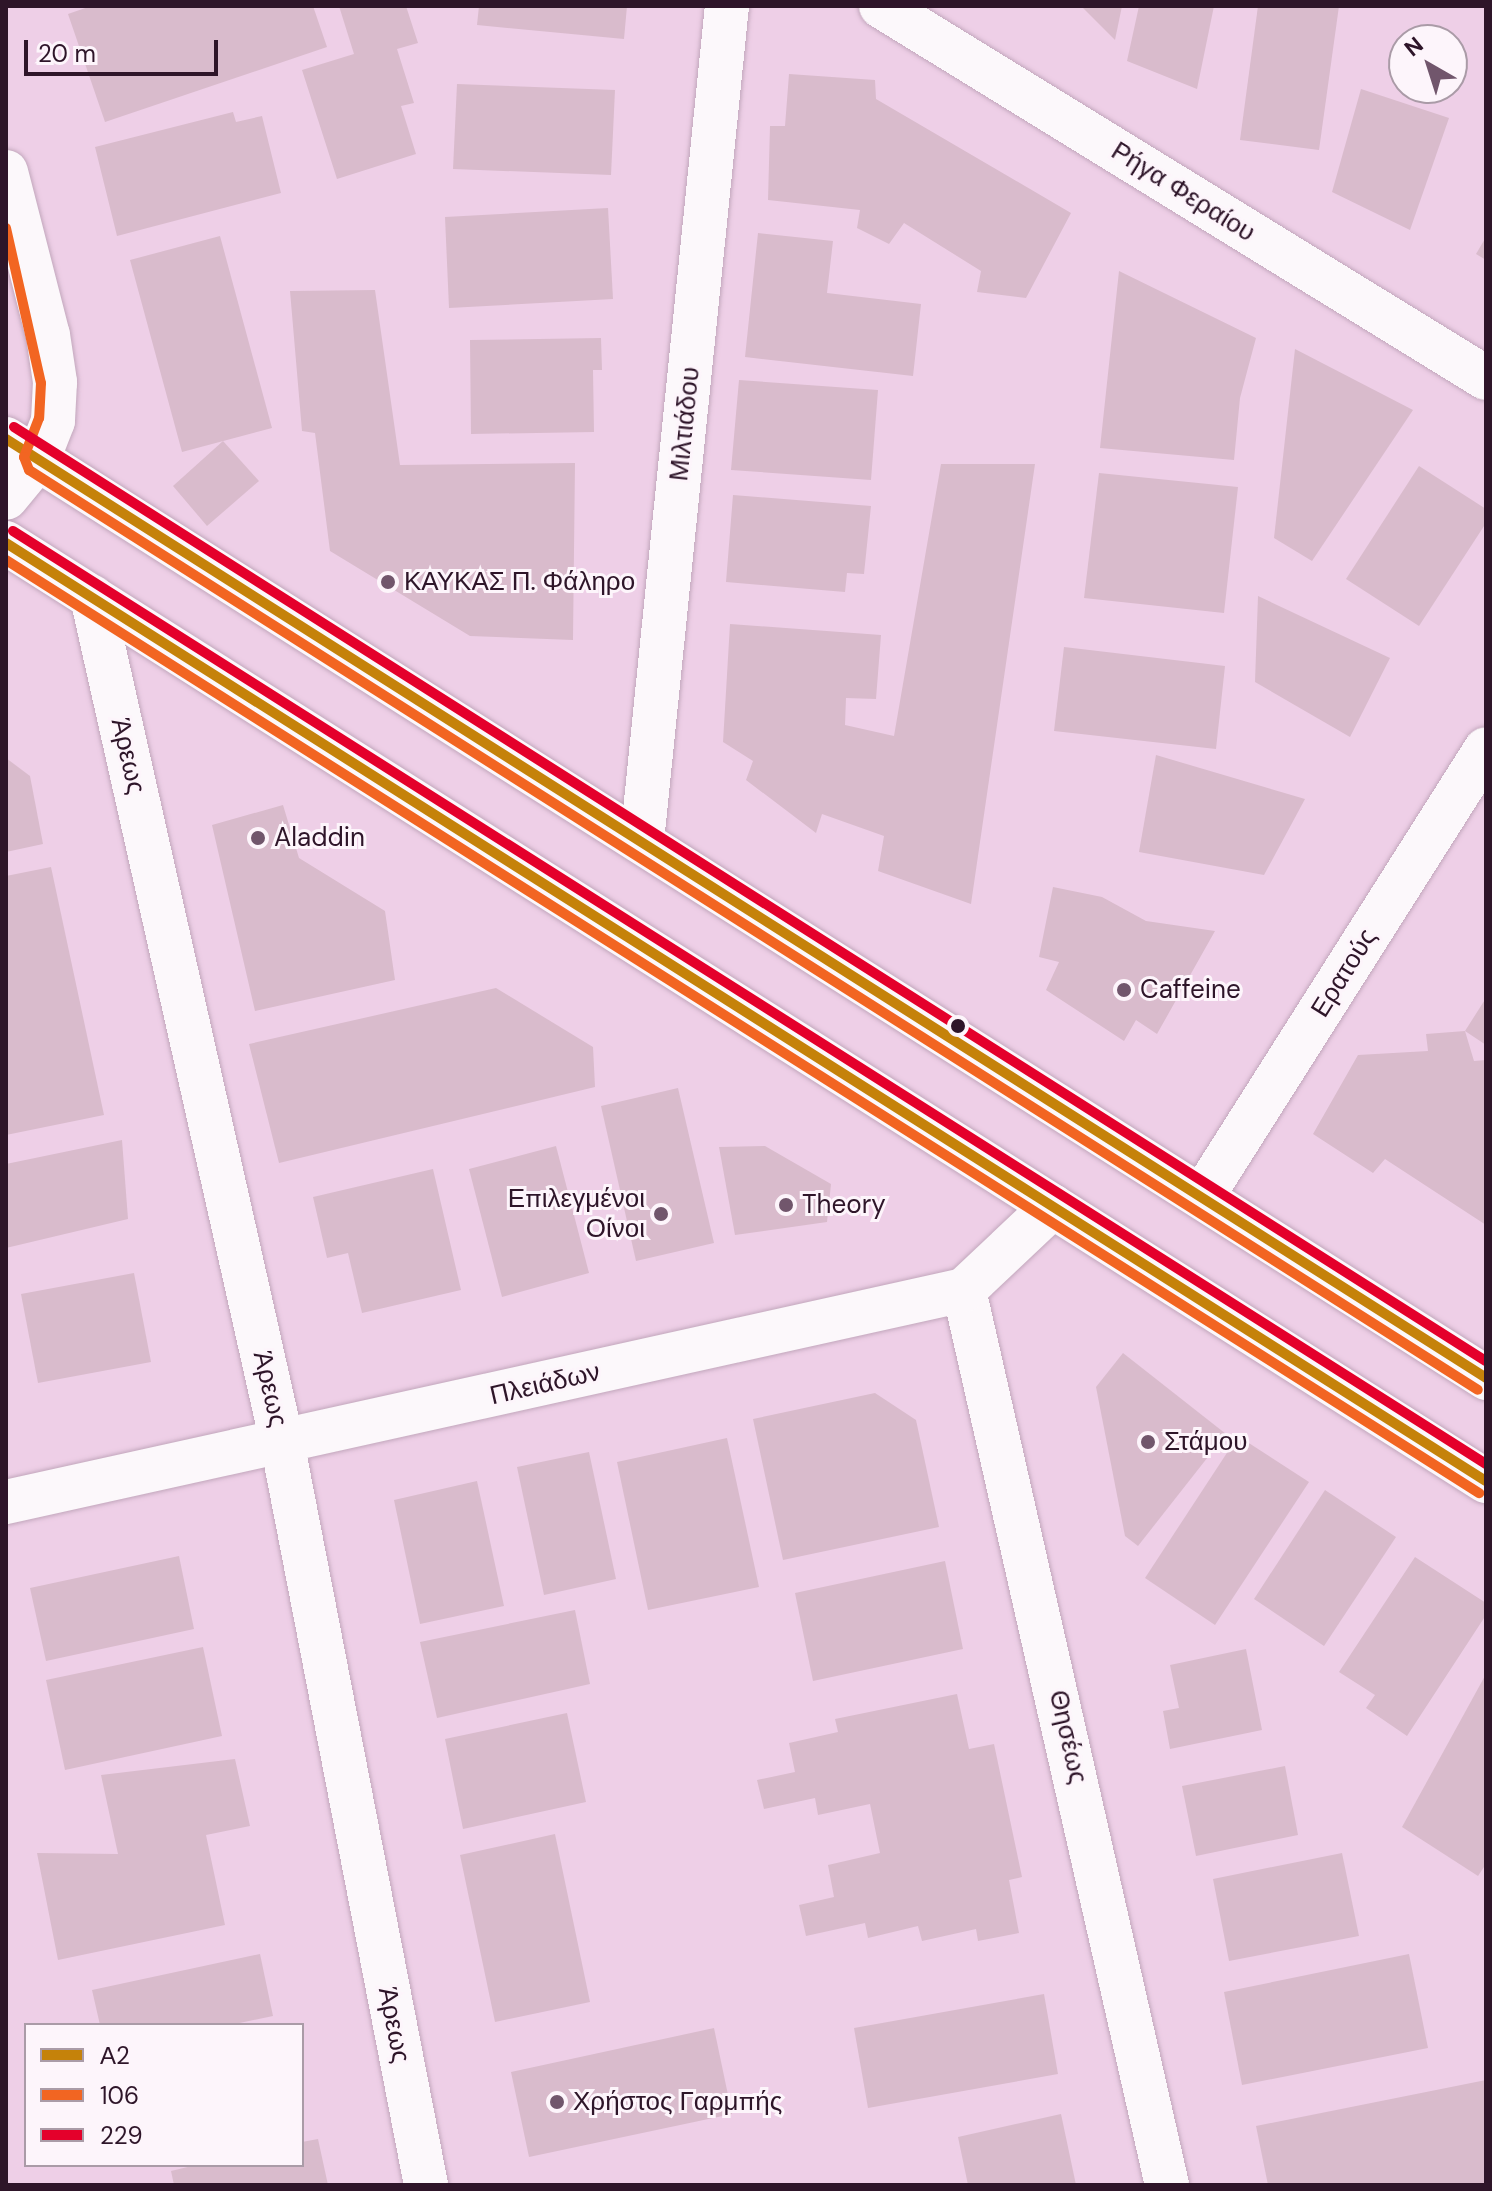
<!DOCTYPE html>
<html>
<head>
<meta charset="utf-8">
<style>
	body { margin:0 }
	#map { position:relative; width:1492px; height:2191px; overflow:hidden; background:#eecfe7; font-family:"DM Sans",sans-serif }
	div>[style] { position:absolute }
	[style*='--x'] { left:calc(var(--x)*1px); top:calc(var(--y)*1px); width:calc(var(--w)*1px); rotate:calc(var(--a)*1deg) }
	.building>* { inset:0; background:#d9bbcc }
	.roads { filter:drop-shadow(0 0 2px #c2a7bc) drop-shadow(0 0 2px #c2a7bc) }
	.street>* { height:44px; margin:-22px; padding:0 22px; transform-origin:22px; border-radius:22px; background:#fcf8fb }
	.secondary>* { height:44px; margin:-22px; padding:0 22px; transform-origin:22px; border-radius:22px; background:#fcf8fb }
	.bus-1>* { height:10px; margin:-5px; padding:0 5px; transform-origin:5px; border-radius:5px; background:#c5820a }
	.bus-2>* { height:10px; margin:-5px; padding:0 5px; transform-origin:5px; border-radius:5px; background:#f26522 }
	.bus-3>* { height:10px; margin:-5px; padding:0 5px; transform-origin:5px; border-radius:5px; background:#e4002b }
	.dots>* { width:22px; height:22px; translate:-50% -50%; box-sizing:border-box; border:4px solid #fdf5fb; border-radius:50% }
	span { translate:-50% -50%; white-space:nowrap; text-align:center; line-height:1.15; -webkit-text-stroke:6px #fdf5fb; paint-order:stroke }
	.street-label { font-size:26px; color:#2e1529 }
	.poi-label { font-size:26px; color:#2e1529 }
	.left { translate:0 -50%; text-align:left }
	.right { translate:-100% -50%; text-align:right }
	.frame { position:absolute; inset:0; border:8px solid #2e1529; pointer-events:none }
	.legend { position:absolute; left:24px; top:2023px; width:280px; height:144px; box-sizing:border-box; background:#fdf5fb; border:2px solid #aa9ba7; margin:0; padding:10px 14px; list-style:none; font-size:24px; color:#2e1529 }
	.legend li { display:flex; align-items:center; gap:16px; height:40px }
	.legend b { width:40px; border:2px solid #aa9ba7 }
	.north { position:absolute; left:1388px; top:24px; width:80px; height:80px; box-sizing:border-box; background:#fdf5fb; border:2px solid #aa9ba7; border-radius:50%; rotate:321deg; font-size:22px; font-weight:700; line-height:32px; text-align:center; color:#2e1529 }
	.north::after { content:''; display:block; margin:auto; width:28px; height:36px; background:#71566c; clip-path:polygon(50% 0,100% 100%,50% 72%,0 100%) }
	.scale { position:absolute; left:24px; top:40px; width:194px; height:36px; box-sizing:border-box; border:4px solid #2e1529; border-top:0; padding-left:10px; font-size:24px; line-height:28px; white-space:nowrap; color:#2e1529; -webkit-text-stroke:6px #fdf5fb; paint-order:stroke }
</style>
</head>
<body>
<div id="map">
	<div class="building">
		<div style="clip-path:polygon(91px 6px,313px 6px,327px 47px,105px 122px,68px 14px)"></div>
		<div style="clip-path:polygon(339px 6px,406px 6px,418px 43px,397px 49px,414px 103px,401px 106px,416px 154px,337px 179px,302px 70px,354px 54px)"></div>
		<div style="clip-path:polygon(479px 6px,627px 6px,624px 39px,477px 25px)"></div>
		<div style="clip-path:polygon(1081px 6px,1122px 6px,1115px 40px)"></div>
		<div style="clip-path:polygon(1139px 6px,1214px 6px,1197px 89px,1127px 61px)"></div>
		<div style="clip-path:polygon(1258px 6px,1339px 6px,1319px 150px,1240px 140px)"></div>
		<div style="clip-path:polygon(789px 74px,875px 80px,876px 99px,1071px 213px,1026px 298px,977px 292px,981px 271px,904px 223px,889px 244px,857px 228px,860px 210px,768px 200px,770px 126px,785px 126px)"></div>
		<div style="clip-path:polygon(457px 84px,615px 90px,611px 175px,453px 169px)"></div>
		<div style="clip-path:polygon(1361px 89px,1449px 118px,1410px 230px,1332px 192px)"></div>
		<div style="clip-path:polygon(233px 112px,236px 122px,262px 116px,281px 193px,117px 236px,95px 147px)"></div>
		<div style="clip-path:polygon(608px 208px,613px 299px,449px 308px,445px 217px)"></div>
		<div style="clip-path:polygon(758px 233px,833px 241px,827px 293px,921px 304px,913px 376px,745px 357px)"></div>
		<div style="clip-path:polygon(220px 236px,272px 428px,182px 452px,130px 260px)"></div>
		<div style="clip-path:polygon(1486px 237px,1486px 260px,1476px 254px)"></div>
		<div style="clip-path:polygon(1119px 271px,1256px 338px,1240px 398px,1234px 460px,1100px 448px)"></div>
		<div style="clip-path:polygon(375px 290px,400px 465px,575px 463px,573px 640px,470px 636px,330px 551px,315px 433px,302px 431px,290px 291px)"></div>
		<div style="clip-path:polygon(601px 338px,602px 370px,593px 370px,594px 432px,471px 434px,470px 340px)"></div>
		<div style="clip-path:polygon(1295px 349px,1413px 410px,1312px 561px,1274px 538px)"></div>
		<div style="clip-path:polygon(739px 380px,878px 390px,871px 480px,731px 470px)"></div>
		<div style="clip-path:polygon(223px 441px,259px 481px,207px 526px,173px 486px)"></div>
		<div style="clip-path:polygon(941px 464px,1035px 464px,971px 904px,878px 871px,884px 836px,822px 814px,816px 833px,746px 780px,753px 761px,723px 742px,730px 624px,881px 635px,876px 699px,846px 698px,845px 725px,894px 736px)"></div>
		<div style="clip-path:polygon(1419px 466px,1486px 509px,1486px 523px,1419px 626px,1346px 579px)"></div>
		<div style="clip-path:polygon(1099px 473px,1238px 487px,1224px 613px,1084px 598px)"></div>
		<div style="clip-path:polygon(733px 495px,871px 506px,864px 574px,847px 573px,845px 592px,726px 582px)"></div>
		<div style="clip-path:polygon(1258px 596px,1390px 658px,1350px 737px,1255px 682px)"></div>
		<div style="clip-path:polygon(1064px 647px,1225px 666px,1216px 749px,1054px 731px)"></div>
		<div style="clip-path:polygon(1156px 755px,1305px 799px,1264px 875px,1139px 852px)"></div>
		<div style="clip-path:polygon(6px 758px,30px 776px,43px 844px,6px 852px)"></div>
		<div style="clip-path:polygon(283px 805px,299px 858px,385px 911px,395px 980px,255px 1011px,212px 825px)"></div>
		<div style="clip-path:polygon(51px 867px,104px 1115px,6px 1135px,6px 876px)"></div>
		<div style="clip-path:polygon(1053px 887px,1102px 897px,1146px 921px,1215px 931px,1157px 1034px,1136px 1020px,1124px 1041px,1046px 990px,1059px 962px,1039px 957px)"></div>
		<div style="clip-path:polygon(496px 988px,593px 1047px,595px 1087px,279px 1163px,249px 1044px)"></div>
		<div style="clip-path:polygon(1486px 998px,1486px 1045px,1465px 1031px)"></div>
		<div style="clip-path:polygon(1465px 1031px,1474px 1061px,1486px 1060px,1486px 1225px,1385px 1159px,1373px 1173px,1313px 1134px,1358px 1055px,1428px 1051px,1426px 1034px)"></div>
		<div style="clip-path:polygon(678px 1088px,714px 1243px,636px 1261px,601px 1106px)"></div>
		<div style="clip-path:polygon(122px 1140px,128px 1219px,6px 1248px,6px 1164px)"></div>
		<div style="clip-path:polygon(556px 1146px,589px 1273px,502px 1297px,469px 1169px)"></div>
		<div style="clip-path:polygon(765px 1146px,831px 1184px,827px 1222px,735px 1235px,719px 1147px)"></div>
		<div style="clip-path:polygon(433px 1169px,461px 1290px,362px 1313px,348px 1253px,327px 1258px,313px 1197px)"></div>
		<div style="clip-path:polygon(134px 1273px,151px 1362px,38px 1383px,21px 1294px)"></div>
		<div style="clip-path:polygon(1123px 1353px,1226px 1434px,1138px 1546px,1125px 1536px,1096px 1387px)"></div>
		<div style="clip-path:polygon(875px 1393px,916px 1420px,939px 1527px,783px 1560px,753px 1419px)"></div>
		<div style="clip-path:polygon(1238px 1436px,1309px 1482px,1215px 1625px,1145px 1578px)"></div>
		<div style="clip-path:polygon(727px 1438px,759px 1587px,648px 1610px,617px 1462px)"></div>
		<div style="clip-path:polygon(589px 1452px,616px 1579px,544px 1595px,517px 1467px)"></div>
		<div style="clip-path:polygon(477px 1481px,504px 1606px,420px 1624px,394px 1500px)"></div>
		<div style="clip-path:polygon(1325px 1490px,1396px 1537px,1324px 1646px,1254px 1599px)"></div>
		<div style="clip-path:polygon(179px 1556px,194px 1629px,46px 1661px,30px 1588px)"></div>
		<div style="clip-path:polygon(1415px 1557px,1486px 1603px,1486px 1615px,1407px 1736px,1366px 1708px,1375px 1695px,1339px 1672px)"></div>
		<div style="clip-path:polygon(945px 1561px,963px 1649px,813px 1681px,795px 1593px)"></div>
		<div style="clip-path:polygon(575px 1610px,590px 1684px,437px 1718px,420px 1642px)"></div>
		<div style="clip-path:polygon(203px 1647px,222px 1736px,65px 1770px,46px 1680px)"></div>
		<div style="clip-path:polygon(1246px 1649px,1262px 1730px,1170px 1749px,1163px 1711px,1179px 1708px,1170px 1665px)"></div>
		<div style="clip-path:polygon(1486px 1674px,1486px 1864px,1478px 1876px,1402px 1827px)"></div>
		<div style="clip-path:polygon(957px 1694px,969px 1749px,994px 1744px,1022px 1877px,1009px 1880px,1019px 1933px,978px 1941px,976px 1929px,922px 1941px,918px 1926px,868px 1938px,865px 1923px,806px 1936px,799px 1905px,834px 1897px,828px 1865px,880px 1853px,870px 1804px,818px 1815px,815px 1798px,764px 1809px,757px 1780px,795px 1772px,789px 1743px,838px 1732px,835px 1719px)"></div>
		<div style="clip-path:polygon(567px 1713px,586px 1802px,463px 1829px,445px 1739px)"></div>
		<div style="clip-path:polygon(235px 1759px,250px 1826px,206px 1835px,225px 1925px,58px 1960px,37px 1853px,118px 1854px,101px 1775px)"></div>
		<div style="clip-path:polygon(1285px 1766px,1298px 1835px,1196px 1856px,1182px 1786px)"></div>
		<div style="clip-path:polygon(555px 1834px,590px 2002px,495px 2022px,460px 1855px)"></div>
		<div style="clip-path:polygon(1342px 1853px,1359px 1936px,1229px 1961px,1213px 1879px)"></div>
		<div style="clip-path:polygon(260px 1954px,273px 2016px,230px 2025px,100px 2025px,92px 1990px)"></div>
		<div style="clip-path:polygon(1409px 1954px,1428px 2048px,1242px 2085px,1224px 1992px)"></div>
		<div style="clip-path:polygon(1044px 1994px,1058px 2074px,868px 2108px,854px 2028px)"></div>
		<div style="clip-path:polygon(714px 2028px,732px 2114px,529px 2157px,511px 2072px)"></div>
		<div style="clip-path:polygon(1486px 2080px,1486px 2185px,1268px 2185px,1256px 2126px)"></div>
		<div style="clip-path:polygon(1061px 2114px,1076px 2185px,968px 2185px,958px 2137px)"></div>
		<div style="clip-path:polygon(318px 2139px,328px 2185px,174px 2185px,171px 2171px,196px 2165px,302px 2165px,302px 2142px)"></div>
	</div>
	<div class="roads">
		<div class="street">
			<div style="--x:881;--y:6;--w:710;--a:31.59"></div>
			<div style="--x:92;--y:597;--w:866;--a:77.33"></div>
			<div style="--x:282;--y:1442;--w:757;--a:79.03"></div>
			<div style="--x:642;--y:841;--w:839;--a:-84.19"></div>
			<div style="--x:1202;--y:1197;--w:530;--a:-57.63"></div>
			<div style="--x:964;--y:1290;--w:918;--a:77.22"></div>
		</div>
		<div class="secondary">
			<div style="--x:6;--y:172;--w:168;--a:75.6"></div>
			<div style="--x:48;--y:335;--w:48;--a:81.5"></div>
			<div style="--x:55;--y:382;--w:39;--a:93"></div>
			<div style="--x:53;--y:421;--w:41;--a:111.5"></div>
			<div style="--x:38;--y:459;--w:50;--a:129.4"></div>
			<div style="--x:6;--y:439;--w:1753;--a:32.39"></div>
			<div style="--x:6;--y:543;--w:1752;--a:32.37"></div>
			<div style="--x:6;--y:1502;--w:981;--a:-12.48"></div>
			<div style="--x:964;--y:1290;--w:122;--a:-43.3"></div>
		</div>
	</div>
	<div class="bus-1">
		<div style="--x:6;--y:439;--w:1753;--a:32.39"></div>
		<div style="--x:6;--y:543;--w:1752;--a:32.37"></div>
	</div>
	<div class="bus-2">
		<div style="--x:6;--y:228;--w:159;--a:77.3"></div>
		<div style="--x:41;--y:383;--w:35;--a:93"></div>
		<div style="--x:39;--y:418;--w:42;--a:111"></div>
		<div style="--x:24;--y:457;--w:14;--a:69"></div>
		<div style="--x:29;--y:470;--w:1716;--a:32.41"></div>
		<div style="--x:6;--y:560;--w:1744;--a:32.35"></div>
	</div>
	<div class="bus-3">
		<div style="--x:14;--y:427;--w:1743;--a:32.4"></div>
		<div style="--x:13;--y:531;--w:1744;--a:32.35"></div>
	</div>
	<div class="dots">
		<div style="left:388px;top:582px;background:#71566c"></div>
		<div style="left:258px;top:838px;background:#71566c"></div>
		<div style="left:1124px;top:990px;background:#71566c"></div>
		<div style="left:958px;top:1026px;background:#2e1529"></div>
		<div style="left:786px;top:1205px;background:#71566c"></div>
		<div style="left:661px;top:1214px;background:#71566c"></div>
		<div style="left:1148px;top:1442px;background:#71566c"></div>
		<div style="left:557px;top:2102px;background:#71566c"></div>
	</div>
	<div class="street-label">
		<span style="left:1183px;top:192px;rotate:32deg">Ρήγα Φεραίου</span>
		<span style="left:685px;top:424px;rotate:-84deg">Μιλτιάδου</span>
		<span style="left:128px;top:756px;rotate:77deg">Άρεως</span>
		<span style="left:1344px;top:973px;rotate:-58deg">Ερατούς</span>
		<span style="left:545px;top:1384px;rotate:-13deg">Πλειάδων</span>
		<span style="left:270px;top:1389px;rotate:77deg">Άρεως</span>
		<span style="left:1068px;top:1737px;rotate:77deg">Θησέως</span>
		<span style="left:394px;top:2025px;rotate:79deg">Άρεως</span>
	</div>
	<div class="poi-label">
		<span class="left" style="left:404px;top:582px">ΚΑΥΚΑΣ Π. Φάληρο</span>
		<span class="left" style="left:274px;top:838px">Aladdin</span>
		<span class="left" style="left:1140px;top:990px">Caffeine</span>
		<span class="right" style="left:645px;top:1214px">Επιλεγμένοι<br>Οίνοι</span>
		<span class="left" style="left:802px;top:1205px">Theory</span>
		<span class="left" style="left:1164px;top:1442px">Στάμου</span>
		<span class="left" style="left:573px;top:2102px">Χρήστος Γαρμπής</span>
	</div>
	<div class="frame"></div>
	<ul class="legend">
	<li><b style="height:10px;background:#c5820a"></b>Α2</li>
	<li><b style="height:10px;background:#f26522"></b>106</li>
	<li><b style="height:10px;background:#e4002b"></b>229</li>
	</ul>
	<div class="north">N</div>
	<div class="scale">20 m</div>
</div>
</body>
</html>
